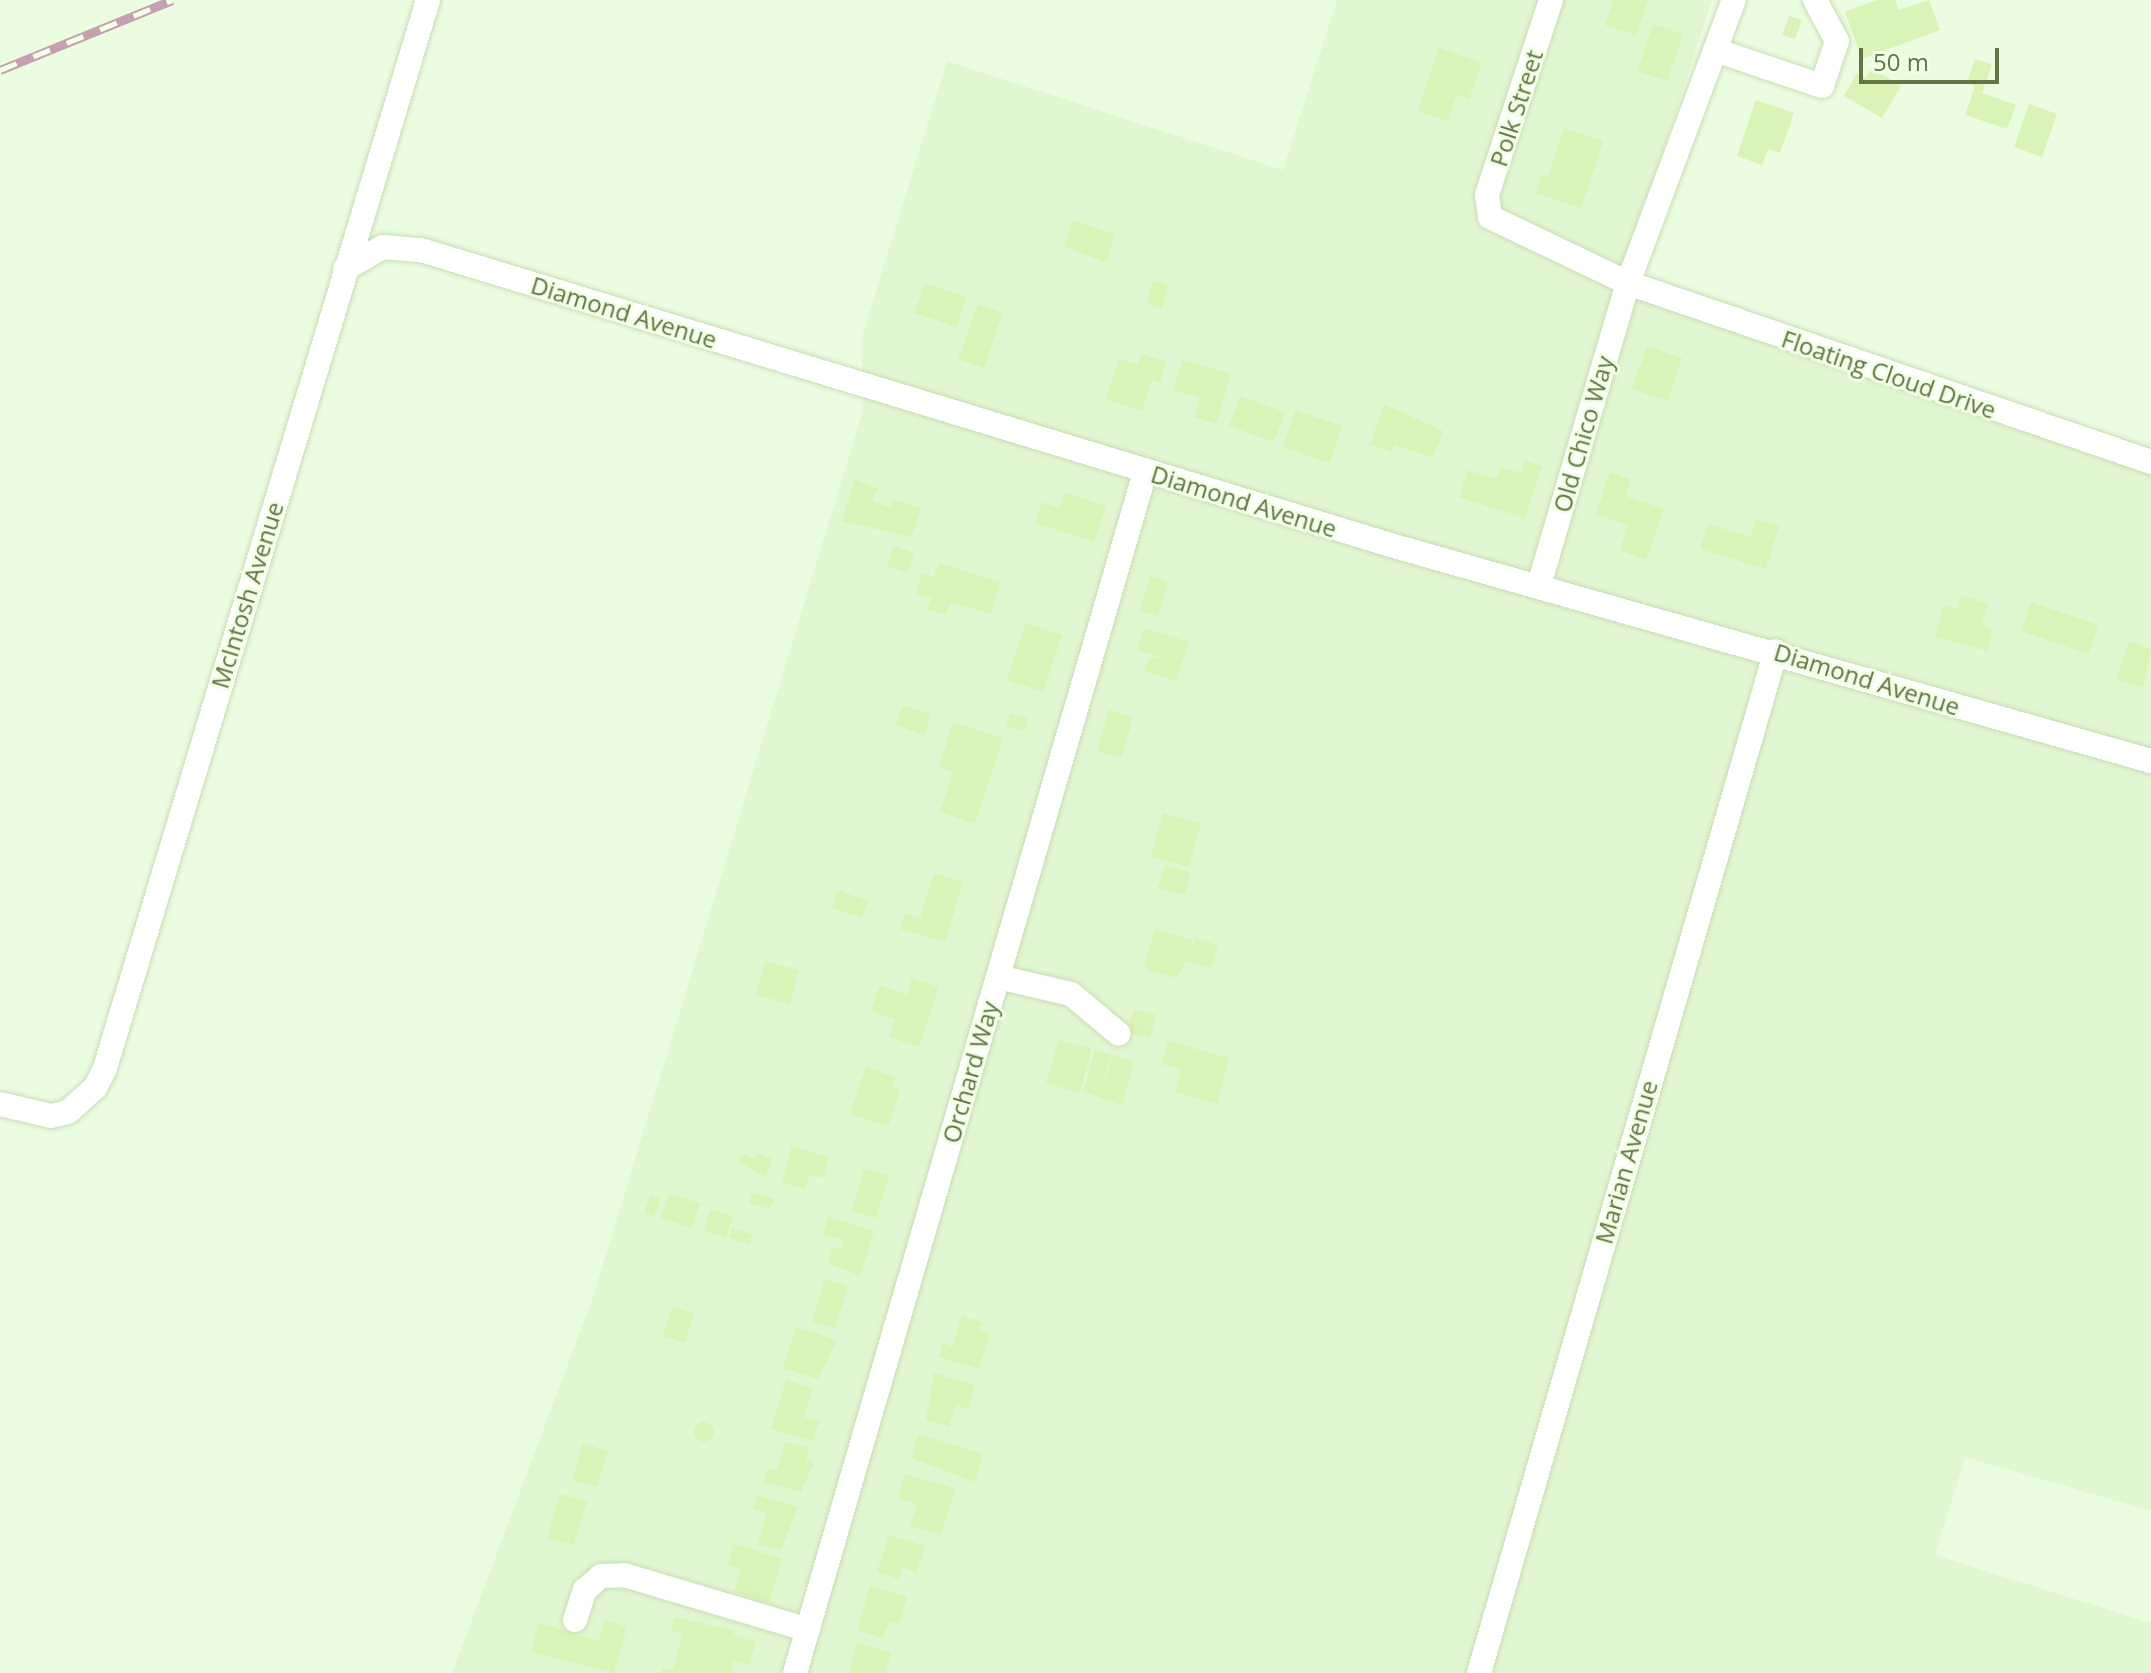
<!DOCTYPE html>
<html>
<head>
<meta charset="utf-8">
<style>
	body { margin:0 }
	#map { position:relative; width:2151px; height:1673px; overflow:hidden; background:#eafde0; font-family:"Open Sans",sans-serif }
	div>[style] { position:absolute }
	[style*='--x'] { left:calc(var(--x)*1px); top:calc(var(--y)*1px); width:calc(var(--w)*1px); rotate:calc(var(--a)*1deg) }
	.residential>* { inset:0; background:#e1f7d1 }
	.building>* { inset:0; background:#daf3b6 }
	.round { border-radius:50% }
	.roads { filter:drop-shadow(0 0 2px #c9dcb7) drop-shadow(0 0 2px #c9dcb7) }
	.minor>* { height:24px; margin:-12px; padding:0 12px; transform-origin:12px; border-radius:12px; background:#fff }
	.rail>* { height:9px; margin-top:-4.5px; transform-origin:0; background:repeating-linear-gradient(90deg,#f0ffe6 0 18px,#c69fb0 0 36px); box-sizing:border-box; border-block:2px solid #c69fb0 }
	span { translate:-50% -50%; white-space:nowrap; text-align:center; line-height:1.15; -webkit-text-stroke:6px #f0ffe6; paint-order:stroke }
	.street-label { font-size:24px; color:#637447 }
	.scale { position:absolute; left:1859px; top:48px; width:140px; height:36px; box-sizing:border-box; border:4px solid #637447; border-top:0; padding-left:10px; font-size:24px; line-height:28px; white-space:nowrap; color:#637447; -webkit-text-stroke:6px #f0ffe6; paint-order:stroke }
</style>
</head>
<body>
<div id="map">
	<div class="residential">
		<div style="clip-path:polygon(1337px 0,1712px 0,1633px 245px,1650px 300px,2151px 469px,2151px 1511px,1965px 1457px,1935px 1555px,2151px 1623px,2151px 1673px,452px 1673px,593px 1297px,862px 413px,862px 337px,947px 61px,1283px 170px)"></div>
	</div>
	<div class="building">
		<div style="clip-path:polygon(1614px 0,1648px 0,1636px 35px,1605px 25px)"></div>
		<div style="clip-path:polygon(1877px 0,1895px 0,1899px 10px,1929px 0,1940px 30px,1862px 59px,1845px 12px)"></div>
		<div style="clip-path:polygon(1789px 16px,1802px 20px,1795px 39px,1782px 35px)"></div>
		<div style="clip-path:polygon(1653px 24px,1683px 34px,1667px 81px,1637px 71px)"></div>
		<div style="clip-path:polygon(1439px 48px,1482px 63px,1469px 99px,1457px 95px,1448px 121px,1418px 111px)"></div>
		<div style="clip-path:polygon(1975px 59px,1992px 64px,1982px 93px,2016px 105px,2007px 129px,1965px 115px,1975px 86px,1967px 83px)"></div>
		<div style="clip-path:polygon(1872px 68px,1901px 86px,1882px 118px,1844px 96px,1857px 73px,1866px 78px)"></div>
		<div style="clip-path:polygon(1756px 100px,1794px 113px,1780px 153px,1768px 149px,1762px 165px,1737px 156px)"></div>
		<div style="clip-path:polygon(2029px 104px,2057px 114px,2042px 157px,2014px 147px)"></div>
		<div style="clip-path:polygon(1564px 128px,1603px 141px,1581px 208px,1536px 193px,1542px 174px,1548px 176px)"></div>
		<div style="clip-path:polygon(1073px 220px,1115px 235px,1106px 262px,1064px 247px)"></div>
		<div style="clip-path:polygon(1153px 280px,1168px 285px,1162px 309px,1147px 304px)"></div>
		<div style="clip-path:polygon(925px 283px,966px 297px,956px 327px,915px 313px)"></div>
		<div style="clip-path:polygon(978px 304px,1003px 313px,984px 368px,958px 359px)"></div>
		<div style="clip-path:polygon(1647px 346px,1682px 358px,1668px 401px,1632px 389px)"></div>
		<div style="clip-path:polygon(1141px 354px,1166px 362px,1160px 383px,1152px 380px,1142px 411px,1106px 399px,1119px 359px,1138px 365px)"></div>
		<div style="clip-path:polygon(1182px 360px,1231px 374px,1216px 424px,1195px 417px,1200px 398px,1173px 390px)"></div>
		<div style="clip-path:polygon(1240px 396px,1285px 412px,1274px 442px,1229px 426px)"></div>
		<div style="clip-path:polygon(1384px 404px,1443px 431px,1433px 458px,1395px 445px,1392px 452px,1370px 444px)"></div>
		<div style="clip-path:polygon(1296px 410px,1342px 426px,1330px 463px,1283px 447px)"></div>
		<div style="clip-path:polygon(1525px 461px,1542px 466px,1525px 518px,1459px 497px,1468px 470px,1496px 479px,1501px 467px,1521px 473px)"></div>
		<div style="clip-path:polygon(1610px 472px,1631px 480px,1626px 496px,1664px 509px,1646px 560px,1620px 550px,1628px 525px,1596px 514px)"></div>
		<div style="clip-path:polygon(855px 480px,877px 488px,872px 501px,890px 507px,893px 499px,921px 508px,911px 537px,842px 521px)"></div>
		<div style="clip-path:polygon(1065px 492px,1106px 506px,1094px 542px,1035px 523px,1042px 502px,1060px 508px)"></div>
		<div style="clip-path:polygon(1756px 519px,1779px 526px,1766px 569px,1700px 549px,1708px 524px,1751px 537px)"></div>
		<div style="clip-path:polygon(894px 546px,914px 553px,907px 573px,887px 566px)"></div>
		<div style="clip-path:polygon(939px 563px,1000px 582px,991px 614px,950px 602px,946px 615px,927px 609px,931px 598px,916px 593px,922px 573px,934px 577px)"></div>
		<div style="clip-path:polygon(1150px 576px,1168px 582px,1158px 616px,1140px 611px)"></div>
		<div style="clip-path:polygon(1961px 596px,1988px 603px,1982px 625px,1993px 629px,1987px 651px,1935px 637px,1944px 605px,1958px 609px)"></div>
		<div style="clip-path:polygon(2031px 602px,2098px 625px,2088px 654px,2021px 631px)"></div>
		<div style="clip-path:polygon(1026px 623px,1062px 635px,1043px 692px,1007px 680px)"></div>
		<div style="clip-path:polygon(1144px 628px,1189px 642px,1176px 681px,1144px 671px,1149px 658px,1159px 657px,1137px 650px)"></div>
		<div style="clip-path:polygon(2129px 641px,2151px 649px,2143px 688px,2116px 679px)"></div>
		<div style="clip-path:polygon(903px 705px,931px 714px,924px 735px,896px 725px)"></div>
		<div style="clip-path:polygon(1109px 710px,1133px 718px,1121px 758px,1097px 751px)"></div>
		<div style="clip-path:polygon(1010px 713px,1028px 719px,1024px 731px,1006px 726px)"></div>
		<div style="clip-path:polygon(953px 722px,1003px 738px,975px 824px,940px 812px,953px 772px,939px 767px)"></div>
		<div style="clip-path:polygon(1163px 813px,1201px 824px,1188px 867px,1151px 856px)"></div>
		<div style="clip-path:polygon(1165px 865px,1191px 873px,1185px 895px,1158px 888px)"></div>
		<div style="clip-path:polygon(934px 873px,963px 882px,945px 942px,900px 929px,905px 913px,920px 918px)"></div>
		<div style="clip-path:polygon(838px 890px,868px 901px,862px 918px,832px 908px)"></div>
		<div style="clip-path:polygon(1155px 929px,1192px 940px,1191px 952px,1195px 938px,1218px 945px,1211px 968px,1186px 961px,1177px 978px,1148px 970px,1145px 963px)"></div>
		<div style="clip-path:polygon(765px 961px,799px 970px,790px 1004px,756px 995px)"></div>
		<div style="clip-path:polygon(912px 978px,939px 987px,919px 1047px,889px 1037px,895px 1020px,871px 1011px,880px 985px,907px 995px)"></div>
		<div style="clip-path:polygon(1134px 1009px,1156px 1015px,1150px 1038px,1127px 1032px)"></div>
		<div style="clip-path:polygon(1059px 1040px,1092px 1049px,1080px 1093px,1046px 1083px)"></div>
		<div style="clip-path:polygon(1168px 1041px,1229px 1058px,1217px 1104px,1175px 1092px,1182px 1070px,1162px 1064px)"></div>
		<div style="clip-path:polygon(1095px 1050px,1111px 1054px,1099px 1097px,1083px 1092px)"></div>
		<div style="clip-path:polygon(1112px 1055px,1134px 1062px,1122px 1105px,1099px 1098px)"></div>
		<div style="clip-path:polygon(866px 1067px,896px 1077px,892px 1087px,900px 1090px,888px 1126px,850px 1114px)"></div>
		<div style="clip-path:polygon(792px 1146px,829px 1157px,824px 1177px,809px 1176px,805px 1189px,782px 1182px)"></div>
		<div style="clip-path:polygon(757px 1153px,772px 1159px,766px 1177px,738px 1162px,741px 1154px,755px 1159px)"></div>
		<div style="clip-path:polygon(864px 1169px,889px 1176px,876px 1218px,852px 1211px)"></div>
		<div style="clip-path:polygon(753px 1192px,774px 1199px,770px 1209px,749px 1203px)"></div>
		<div style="clip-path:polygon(669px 1194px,700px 1203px,692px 1228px,661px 1218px)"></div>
		<div style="clip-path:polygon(650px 1196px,660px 1199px,654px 1217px,644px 1213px)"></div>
		<div style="clip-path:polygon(710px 1209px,733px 1216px,726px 1238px,704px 1231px)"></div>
		<div style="clip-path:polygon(828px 1217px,874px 1231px,860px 1276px,828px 1263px,833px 1247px,841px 1249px,844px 1240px,823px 1234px)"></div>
		<div style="clip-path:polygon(732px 1228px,752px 1234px,750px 1244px,729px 1238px)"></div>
		<div style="clip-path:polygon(825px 1279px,848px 1286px,835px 1328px,812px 1321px)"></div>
		<div style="clip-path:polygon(672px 1307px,694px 1314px,685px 1343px,663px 1336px)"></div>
		<div style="clip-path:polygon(962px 1316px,982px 1322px,979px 1330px,990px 1333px,979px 1369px,939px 1357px,943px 1343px,952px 1346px)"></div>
		<div style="clip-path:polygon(796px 1327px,837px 1340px,818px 1379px,783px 1368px)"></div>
		<div style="clip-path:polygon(934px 1373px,975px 1385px,968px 1409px,956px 1405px,949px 1427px,926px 1420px)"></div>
		<div style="clip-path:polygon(786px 1380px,813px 1388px,804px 1417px,819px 1421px,813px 1441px,771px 1429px)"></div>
		<div class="round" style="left:694px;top:1422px;width:20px;height:20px"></div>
		<div style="clip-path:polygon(918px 1434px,983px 1454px,975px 1482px,911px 1458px)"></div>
		<div style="clip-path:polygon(785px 1442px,809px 1448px,806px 1460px,814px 1462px,801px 1492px,764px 1482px,768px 1468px,777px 1471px)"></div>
		<div style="clip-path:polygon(583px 1443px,608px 1451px,597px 1487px,572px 1480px)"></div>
		<div style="clip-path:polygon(905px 1474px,955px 1489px,941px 1535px,910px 1526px,917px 1504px,898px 1498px)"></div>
		<div style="clip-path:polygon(560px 1494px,587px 1501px,574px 1545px,547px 1538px)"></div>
		<div style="clip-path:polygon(757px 1495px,798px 1507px,781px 1550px,758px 1544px,767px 1513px,753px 1509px)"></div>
		<div style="clip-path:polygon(889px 1535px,925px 1546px,917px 1572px,902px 1567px,899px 1579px,877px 1572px)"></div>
		<div style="clip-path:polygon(734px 1544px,782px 1559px,769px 1603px,734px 1592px,741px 1569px,727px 1565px)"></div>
		<div style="clip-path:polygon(870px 1586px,907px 1597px,899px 1623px,890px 1621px,882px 1638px,857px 1630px)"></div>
		<div style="clip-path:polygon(675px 1617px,735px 1631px,734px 1635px,756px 1642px,749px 1665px,734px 1661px,731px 1673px,662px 1673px,663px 1668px,673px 1671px,683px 1634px,671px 1630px)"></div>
		<div style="clip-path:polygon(605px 1620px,627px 1627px,614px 1673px,531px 1652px,539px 1623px,599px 1641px)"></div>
		<div style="clip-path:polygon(857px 1643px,891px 1653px,885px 1673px,849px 1673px)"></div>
	</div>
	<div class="roads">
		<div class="minor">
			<div style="--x:1551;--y:0;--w:205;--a:108.2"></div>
			<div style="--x:1487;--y:195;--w:22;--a:82"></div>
			<div style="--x:1490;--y:217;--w:153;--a:25.6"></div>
			<div style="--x:1628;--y:283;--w:553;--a:18.89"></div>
			<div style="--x:1715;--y:50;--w:113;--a:18.6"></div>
			<div style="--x:1822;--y:86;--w:47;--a:-71.6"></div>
			<div style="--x:1837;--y:41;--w:47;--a:-118.2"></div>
			<div style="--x:345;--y:269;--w:44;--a:-30.1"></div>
			<div style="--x:383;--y:247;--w:38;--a:5"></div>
			<div style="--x:421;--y:250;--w:1017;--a:16.92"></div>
			<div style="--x:1394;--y:546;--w:787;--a:15.86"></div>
			<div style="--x:1539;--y:585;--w:315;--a:-73.6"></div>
			<div style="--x:1628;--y:283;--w:302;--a:-69.5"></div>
			<div style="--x:998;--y:977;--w:75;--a:13.1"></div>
			<div style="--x:1071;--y:994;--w:62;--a:39.8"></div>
			<div style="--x:0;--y:1104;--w:52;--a:13.2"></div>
			<div style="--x:51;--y:1116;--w:17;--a:-13"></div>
			<div style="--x:68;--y:1112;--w:36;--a:-42"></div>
			<div style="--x:95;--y:1088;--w:22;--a:-63"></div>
			<div style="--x:105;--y:1068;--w:1116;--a:-73.17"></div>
			<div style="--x:575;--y:1620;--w:32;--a:-72"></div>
			<div style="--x:585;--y:1590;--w:21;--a:-41"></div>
			<div style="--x:601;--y:1576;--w:23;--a:-2"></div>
			<div style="--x:624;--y:1575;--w:192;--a:16.6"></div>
			<div style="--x:795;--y:1673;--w:1251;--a:-73.75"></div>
			<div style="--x:1479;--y:1673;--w:1064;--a:-73.8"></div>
		</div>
	</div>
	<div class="rail">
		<div style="--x:0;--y:70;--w:186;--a:-22.1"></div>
	</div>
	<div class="street-label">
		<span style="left:1516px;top:108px;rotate:-72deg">Polk Street</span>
		<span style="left:624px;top:312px;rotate:17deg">Diamond Avenue</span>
		<span style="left:1889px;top:374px;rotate:19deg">Floating Cloud Drive</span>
		<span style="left:1583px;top:434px;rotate:-74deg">Old Chico Way</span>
		<span style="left:1244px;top:501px;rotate:17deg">Diamond Avenue</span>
		<span style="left:247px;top:595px;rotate:-73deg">McIntosh Avenue</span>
		<span style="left:1867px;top:679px;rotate:17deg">Diamond Avenue</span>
		<span style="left:970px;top:1072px;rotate:-74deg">Orchard Way</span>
		<span style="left:1626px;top:1162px;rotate:-74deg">Marian Avenue</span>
	</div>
	<div class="scale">50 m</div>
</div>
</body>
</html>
